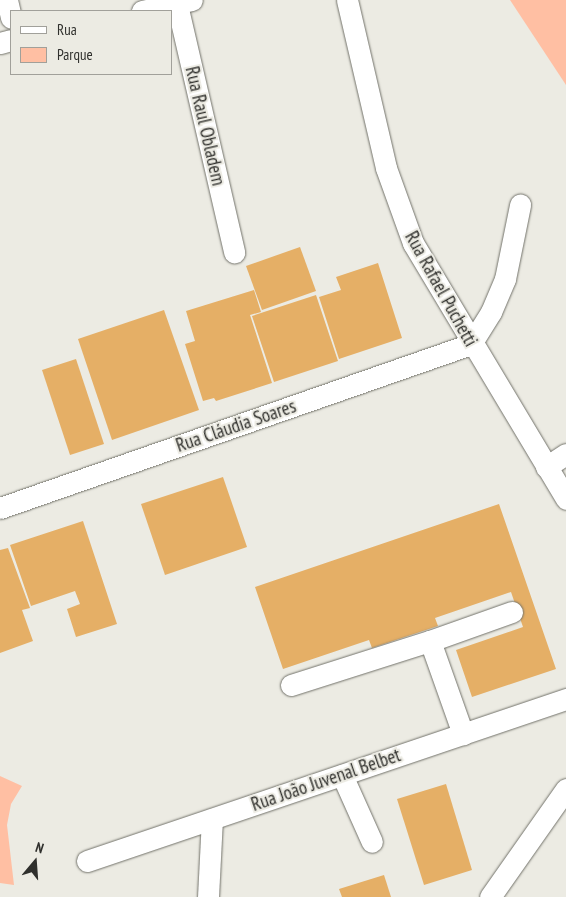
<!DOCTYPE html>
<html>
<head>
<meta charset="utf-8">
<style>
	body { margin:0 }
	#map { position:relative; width:566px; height:897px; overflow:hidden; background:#ecebe3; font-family:"PT Sans Narrow",sans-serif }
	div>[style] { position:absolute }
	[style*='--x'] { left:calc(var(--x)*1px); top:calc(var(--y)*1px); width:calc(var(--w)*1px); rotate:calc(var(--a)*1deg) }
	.green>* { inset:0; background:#ffbfa3 }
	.building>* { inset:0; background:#e5af66 }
	.roads { filter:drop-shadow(0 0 1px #72726a) drop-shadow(0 0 1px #72726a) }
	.minor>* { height:21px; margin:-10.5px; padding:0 10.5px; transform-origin:10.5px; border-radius:10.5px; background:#fff }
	span { translate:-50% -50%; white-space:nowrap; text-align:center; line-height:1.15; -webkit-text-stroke:4px #ecebe3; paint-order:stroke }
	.street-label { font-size:19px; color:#30302d }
	.legend { position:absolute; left:10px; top:10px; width:162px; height:65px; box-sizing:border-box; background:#ecebe3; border:1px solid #a1a09a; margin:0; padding:6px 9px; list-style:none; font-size:15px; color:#30302d }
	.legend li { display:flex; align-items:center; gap:10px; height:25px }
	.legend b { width:25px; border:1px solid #a1a09a }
	.north { position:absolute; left:10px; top:837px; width:50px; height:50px; -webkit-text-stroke:4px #ecebe3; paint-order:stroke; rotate:18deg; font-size:14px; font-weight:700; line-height:20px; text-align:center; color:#30302d }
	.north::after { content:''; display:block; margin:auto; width:18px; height:22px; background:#30302d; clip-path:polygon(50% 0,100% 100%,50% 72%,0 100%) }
</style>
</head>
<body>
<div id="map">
	<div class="green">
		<div style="clip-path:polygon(510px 0,566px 0,566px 85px)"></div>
		<div style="clip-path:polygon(0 776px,22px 786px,11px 804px,7px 825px,14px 885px,0 883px)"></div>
	</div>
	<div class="building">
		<div style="clip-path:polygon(300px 247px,316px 291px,262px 310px,246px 266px)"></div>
		<div style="clip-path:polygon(378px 263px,402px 338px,339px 359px,319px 297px,341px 290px,336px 277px)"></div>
		<div style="clip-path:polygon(254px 290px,261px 312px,250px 315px,272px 383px,216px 401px,214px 398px,203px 401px,185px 344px,195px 341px,186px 311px)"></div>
		<div style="clip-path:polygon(316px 295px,338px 361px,274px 382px,252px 316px)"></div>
		<div style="clip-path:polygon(164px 310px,199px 410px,112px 440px,78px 339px)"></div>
		<div style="clip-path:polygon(76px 359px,104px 444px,70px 455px,42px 370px)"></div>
		<div style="clip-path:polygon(223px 477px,247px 547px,165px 575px,141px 504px)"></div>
		<div style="clip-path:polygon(499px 504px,556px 669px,472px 697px,456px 650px,523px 627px,511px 592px,435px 618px,438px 626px,372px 648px,369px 640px,283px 669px,255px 587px)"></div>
		<div style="clip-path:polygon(83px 521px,117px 624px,76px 637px,67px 609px,80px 604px,75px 591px,31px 606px,10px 545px)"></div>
		<div style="clip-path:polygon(8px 548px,30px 608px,22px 610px,33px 641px,0 653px,0 550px)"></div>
		<div style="clip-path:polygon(446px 784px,472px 870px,424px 885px,397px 799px)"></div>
		<div style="clip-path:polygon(384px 875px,391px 897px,342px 897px,339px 889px)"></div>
	</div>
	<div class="roads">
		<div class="minor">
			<div style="--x:7;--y:0;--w:18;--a:77"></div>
			<div style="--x:176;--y:0;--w:259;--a:77"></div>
			<div style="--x:347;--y:0;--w:172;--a:76.9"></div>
			<div style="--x:386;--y:168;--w:80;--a:70.2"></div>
			<div style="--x:413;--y:243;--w:298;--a:59.1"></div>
			<div style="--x:142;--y:11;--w:51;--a:-12.4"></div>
			<div style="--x:0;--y:43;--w:11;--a:-15"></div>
			<div style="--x:546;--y:467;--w:24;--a:-33"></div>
			<div style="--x:0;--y:508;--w:499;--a:-19.2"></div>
			<div style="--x:471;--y:344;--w:38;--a:-58"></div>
			<div style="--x:491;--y:312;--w:36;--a:-67"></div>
			<div style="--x:505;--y:279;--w:76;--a:-78.5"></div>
			<div style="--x:430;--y:641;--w:87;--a:-19.5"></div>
			<div style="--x:291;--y:685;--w:146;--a:-17.6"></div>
			<div style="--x:430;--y:641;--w:99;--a:70.5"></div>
			<div style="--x:342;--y:775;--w:73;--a:65.9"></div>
			<div style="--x:87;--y:861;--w:506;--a:-18.69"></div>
			<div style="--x:208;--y:897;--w:78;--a:-87.1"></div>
			<div style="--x:490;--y:897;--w:132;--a:-54.9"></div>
		</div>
	</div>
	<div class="street-label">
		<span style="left:205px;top:126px;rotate:77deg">Rua Raul Obladem</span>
		<span style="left:441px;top:289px;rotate:61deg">Rua Rafael Puchetti</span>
		<span style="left:236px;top:426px;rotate:-19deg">Rua Cláudia Soares</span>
		<span style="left:326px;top:780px;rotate:-19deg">Rua João Juvenal Belbet</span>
	</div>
	<ul class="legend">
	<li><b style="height:6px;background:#fff"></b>Rua</li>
	<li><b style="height:14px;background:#ffbfa3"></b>Parque</li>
	</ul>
	<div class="north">N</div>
</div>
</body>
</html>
